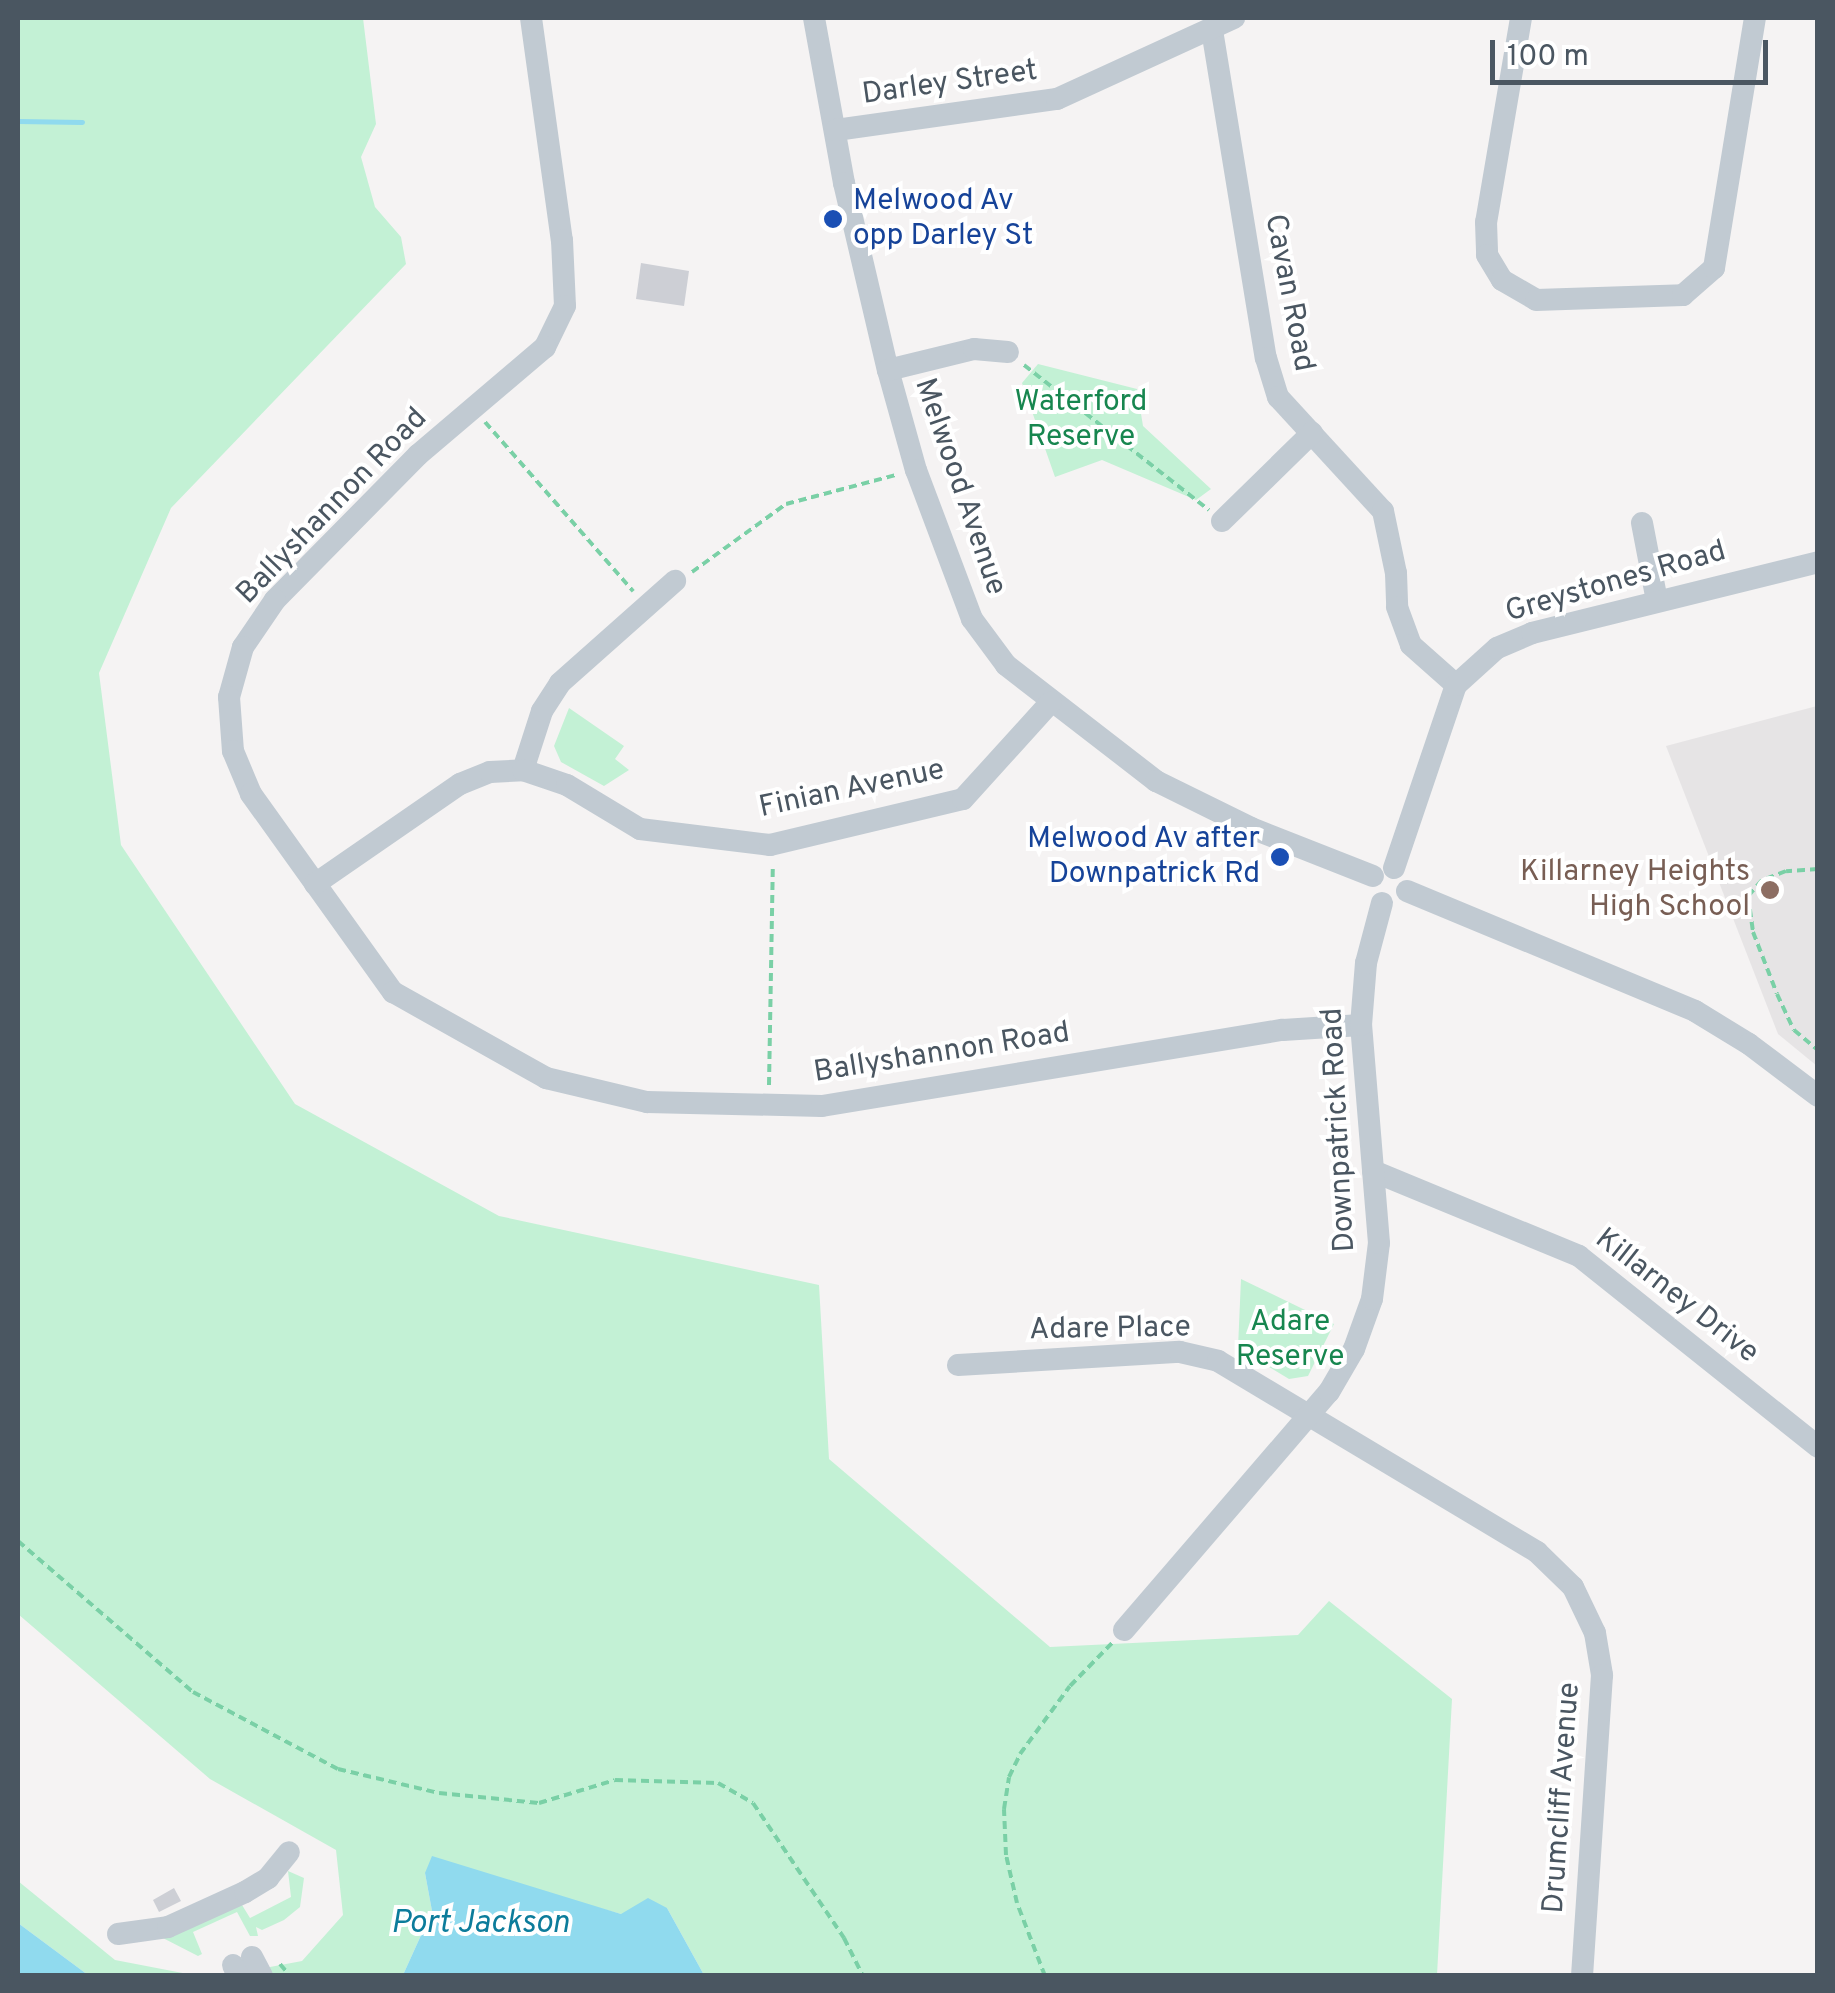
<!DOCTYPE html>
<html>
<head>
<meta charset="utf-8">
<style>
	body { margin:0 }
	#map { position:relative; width:1835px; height:1993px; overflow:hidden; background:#f5f3f3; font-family:Overpass,sans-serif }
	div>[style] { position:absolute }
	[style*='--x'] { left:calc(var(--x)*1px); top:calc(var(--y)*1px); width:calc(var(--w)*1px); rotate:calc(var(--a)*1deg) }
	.education>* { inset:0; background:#e6e4e5 }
	.green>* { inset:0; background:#c3f1d5 }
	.water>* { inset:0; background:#90daee }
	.stream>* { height:5px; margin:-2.5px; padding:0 2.5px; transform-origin:2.5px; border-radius:2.5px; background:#90daee }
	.building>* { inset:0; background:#cdcfd5 }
	.path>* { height:4px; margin-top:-2px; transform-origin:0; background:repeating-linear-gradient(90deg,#7ad0a6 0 8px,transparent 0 13px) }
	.minor>* { height:22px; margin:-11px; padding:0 11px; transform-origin:11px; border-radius:11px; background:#c1cad2 }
	.dots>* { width:28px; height:28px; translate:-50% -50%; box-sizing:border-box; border:5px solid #fff; border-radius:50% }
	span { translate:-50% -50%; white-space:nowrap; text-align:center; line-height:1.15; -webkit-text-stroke:8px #fff; paint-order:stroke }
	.street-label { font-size:30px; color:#4a5661 }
	.transit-label { font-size:30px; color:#164399 }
	.left { translate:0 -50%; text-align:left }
	.right { translate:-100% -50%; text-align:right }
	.park-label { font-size:30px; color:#17864f }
	.education-label { font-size:30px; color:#785e54 }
	.water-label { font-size:32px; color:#0c7c9b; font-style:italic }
	.frame { position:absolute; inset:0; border:20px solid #4a5661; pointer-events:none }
	.scale { position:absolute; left:1490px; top:40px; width:278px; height:45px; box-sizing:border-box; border:5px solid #4a5661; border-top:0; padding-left:12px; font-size:30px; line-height:35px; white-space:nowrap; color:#4a5661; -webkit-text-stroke:8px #fff; paint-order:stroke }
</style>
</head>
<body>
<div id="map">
	<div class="education">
		<div style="clip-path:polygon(1817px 706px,1818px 706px,1817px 1066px,1778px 1034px,1666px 746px)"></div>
	</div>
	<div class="green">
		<div style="clip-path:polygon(18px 18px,363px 18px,376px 124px,361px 157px,375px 207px,401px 237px,406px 264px,171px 508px,99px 673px,121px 845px,295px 1104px,499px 1216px,819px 1285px,829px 1459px,1050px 1647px,1298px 1635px,1329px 1601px,1452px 1699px,1437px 1975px,704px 1975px,667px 1908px,621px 1914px,538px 1891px,425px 1873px,432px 1911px,403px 1975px,228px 1975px,302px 1961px,343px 1915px,336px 1850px,210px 1779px,18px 1614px)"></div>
		<div style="clip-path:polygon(1038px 364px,1137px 389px,1143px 426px,1211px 489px,1196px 500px,1102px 460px,1055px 477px,1022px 383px)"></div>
		<div style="clip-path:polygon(569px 708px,624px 746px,615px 759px,629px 770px,604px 786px,561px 762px,554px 746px)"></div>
		<div style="clip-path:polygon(1241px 1279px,1334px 1324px,1308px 1376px,1289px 1379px,1238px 1348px)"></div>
		<div style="clip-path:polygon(288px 1871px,304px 1878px,300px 1907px,284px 1920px,262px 1930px,256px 1927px,258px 1936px,250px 1936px,237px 1912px,193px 1932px,202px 1954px,198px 1956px,159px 1936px,242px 1905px,250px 1918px,291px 1897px)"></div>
		<div style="clip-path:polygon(18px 1881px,115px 1960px,193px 1975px,88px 1975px,18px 1923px)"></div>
	</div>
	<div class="water">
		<div style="clip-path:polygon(432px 1856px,621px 1914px,648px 1898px,667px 1908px,704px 1975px,403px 1975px,432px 1911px,425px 1873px)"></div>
		<div style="clip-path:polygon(18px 1923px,88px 1975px,18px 1975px)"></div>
	</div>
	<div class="stream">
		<div style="--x:18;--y:121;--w:64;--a:0.9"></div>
	</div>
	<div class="building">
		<div style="clip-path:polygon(641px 263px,689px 271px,684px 306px,636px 299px)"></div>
		<div style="clip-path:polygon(174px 1888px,181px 1901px,159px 1912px,153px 1900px)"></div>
	</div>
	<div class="path">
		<div style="--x:1024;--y:365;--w:235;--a:38.1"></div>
		<div style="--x:485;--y:422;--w:225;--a:48.8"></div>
		<div style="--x:692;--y:572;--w:116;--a:-35.9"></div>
		<div style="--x:786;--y:504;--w:114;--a:-14.8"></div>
		<div style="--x:1818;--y:869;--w:32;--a:176"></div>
		<div style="--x:1786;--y:871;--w:26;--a:159"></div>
		<div style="--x:1762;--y:880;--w:21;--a:131"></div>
		<div style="--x:1748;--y:896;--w:36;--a:82"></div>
		<div style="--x:1753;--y:932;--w:66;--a:68.8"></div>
		<div style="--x:1777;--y:994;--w:40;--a:65"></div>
		<div style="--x:1794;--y:1030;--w:31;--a:40"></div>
		<div style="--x:769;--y:1085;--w:220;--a:-89"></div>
		<div style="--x:18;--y:1541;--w:231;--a:40.8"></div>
		<div style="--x:193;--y:1692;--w:164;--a:28"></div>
		<div style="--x:338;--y:1769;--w:104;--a:13.4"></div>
		<div style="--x:439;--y:1793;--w:100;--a:5.7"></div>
		<div style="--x:539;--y:1803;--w:79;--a:-16.8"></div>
		<div style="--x:615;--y:1780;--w:103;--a:1.7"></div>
		<div style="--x:718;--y:1783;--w:40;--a:29.7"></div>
		<div style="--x:753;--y:1803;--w:163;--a:56"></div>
		<div style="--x:844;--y:1938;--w:42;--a:63.4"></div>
		<div style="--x:280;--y:1964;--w:16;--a:50"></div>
		<div style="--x:1045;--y:1976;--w:78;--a:-111"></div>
		<div style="--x:1017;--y:1903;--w:49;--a:-102.9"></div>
		<div style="--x:1006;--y:1855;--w:46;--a:-92.5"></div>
		<div style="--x:1004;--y:1809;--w:32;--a:-81"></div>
		<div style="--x:1009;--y:1777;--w:25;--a:-64"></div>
		<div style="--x:1020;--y:1754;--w:84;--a:-53.7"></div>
		<div style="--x:1070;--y:1686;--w:60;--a:-45.7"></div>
	</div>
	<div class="minor">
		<div style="--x:531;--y:18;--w:224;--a:82.1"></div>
		<div style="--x:562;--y:240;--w:66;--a:87.4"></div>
		<div style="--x:565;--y:306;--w:46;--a:116"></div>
		<div style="--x:545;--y:347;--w:167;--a:139.6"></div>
		<div style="--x:418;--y:455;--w:204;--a:134.6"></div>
		<div style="--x:275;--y:600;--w:57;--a:124.2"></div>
		<div style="--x:243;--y:647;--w:52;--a:105.6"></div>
		<div style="--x:229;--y:697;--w:54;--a:85.8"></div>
		<div style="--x:233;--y:751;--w:47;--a:67.3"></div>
		<div style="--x:251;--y:794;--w:244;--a:54.4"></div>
		<div style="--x:393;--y:992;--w:176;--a:29.3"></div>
		<div style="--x:546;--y:1078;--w:104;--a:13.4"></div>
		<div style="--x:647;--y:1102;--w:175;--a:1.3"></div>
		<div style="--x:822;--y:1106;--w:467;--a:-9.4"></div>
		<div style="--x:1283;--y:1030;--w:78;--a:-3.7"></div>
		<div style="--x:814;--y:18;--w:168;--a:79.7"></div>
		<div style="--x:844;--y:183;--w:192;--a:76.8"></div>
		<div style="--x:888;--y:370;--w:104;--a:74.4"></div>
		<div style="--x:916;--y:470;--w:159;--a:69.4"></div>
		<div style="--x:972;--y:619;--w:57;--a:53.5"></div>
		<div style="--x:1006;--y:665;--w:190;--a:37.7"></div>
		<div style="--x:1156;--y:781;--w:106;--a:26.3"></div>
		<div style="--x:1251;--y:828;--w:131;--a:21.5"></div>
		<div style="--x:1521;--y:18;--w:207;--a:99.7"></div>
		<div style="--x:1486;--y:222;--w:33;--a:88"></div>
		<div style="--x:1487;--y:255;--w:29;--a:59"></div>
		<div style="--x:1502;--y:280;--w:39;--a:30"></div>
		<div style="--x:1536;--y:300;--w:147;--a:-1.9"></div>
		<div style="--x:1683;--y:295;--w:41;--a:-41.1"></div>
		<div style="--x:1714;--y:268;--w:253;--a:-80.7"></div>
		<div style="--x:1212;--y:30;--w:332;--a:80.7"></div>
		<div style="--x:1266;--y:358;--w:41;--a:72.9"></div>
		<div style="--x:1278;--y:397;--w:155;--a:47.4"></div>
		<div style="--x:1383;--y:511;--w:63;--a:78.2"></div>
		<div style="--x:1396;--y:573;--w:34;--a:88"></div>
		<div style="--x:1397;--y:607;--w:40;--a:69.8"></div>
		<div style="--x:1411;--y:645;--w:60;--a:41.6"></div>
		<div style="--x:836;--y:130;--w:223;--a:-8"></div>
		<div style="--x:1057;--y:99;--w:195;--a:-24.6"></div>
		<div style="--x:888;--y:370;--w:89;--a:-13.7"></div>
		<div style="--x:974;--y:349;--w:34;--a:5"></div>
		<div style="--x:1222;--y:521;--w:126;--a:-44.4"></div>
		<div style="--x:1642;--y:523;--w:79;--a:79.1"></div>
		<div style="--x:523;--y:770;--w:62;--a:-72.1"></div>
		<div style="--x:542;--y:711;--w:33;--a:-57"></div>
		<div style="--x:560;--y:683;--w:154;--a:-41.6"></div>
		<div style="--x:1394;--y:868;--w:193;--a:-71.3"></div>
		<div style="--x:1456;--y:685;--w:55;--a:-42.1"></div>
		<div style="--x:1497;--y:648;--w:38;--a:-23"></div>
		<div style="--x:1532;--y:633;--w:295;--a:-13.9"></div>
		<div style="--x:315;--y:884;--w:176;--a:-34.6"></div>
		<div style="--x:460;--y:784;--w:32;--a:-22"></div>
		<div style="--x:490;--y:772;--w:33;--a:-3"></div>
		<div style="--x:523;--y:770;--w:46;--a:18.8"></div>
		<div style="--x:567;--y:785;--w:85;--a:31.1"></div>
		<div style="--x:640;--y:829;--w:131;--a:7"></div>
		<div style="--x:770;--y:845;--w:198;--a:-13.4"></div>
		<div style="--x:963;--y:799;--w:130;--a:-47.8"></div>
		<div style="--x:1407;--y:891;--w:312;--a:22.6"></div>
		<div style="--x:1695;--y:1011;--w:63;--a:31.4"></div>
		<div style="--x:1749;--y:1044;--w:86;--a:37"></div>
		<div style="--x:1373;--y:1171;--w:223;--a:22.4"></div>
		<div style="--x:1579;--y:1256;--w:306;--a:38.6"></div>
		<div style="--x:958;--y:1365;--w:222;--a:-3.4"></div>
		<div style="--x:1180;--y:1352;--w:39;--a:13"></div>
		<div style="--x:1218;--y:1361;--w:372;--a:30.9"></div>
		<div style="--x:1537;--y:1552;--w:50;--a:44.2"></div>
		<div style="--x:1573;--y:1587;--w:51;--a:64.4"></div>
		<div style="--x:1595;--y:1633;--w:43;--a:80.5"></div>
		<div style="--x:1602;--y:1675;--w:302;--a:93.8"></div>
		<div style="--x:1124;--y:1630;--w:314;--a:-49.3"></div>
		<div style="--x:1329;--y:1392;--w:50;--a:-59.8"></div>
		<div style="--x:1354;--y:1349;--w:53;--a:-70.2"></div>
		<div style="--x:1372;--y:1299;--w:56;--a:-82.9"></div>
		<div style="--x:1379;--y:1243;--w:219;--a:-94.7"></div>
		<div style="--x:1361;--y:1025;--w:62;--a:-85.4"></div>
		<div style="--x:1366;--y:963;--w:62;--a:-75.1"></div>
		<div style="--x:118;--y:1934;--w:50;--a:-8"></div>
		<div style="--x:168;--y:1927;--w:85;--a:-24.4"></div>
		<div style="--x:245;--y:1892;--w:27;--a:-31"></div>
		<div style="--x:268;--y:1878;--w:33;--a:-51"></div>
		<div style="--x:252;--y:1957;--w:21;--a:62"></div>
		<div style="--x:233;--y:1965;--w:12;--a:66"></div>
	</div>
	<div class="dots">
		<div style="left:833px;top:219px;background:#1a4fb4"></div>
		<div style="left:1280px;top:857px;background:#1a4fb4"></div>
		<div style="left:1770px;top:890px;background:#8d6e63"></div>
	</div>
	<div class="street-label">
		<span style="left:950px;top:84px;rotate:-8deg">Darley Street</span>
		<span style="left:1288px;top:293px;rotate:79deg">Cavan Road</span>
		<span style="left:959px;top:487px;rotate:71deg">Melwood Avenue</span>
		<span style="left:333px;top:507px;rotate:-46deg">Ballyshannon Road</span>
		<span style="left:1616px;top:583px;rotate:-16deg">Greystones Road</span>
		<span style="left:852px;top:790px;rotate:-12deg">Finian Avenue</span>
		<span style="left:942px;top:1054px;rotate:-9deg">Ballyshannon Road</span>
		<span style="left:1340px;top:1130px;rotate:-93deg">Downpatrick Road</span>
		<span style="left:1676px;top:1297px;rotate:38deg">Killarney Drive</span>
		<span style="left:1110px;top:1330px;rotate:-1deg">Adare Place</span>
		<span style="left:1563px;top:1798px;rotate:-86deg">Drumcliff Avenue</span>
	</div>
	<div class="transit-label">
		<span class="left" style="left:853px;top:219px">Melwood Av<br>opp Darley St</span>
		<span class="right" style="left:1260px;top:857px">Melwood Av after<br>Downpatrick Rd</span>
	</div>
	<div class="park-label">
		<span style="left:1081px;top:420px">Waterford<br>Reserve</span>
		<span style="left:1290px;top:1340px">Adare<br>Reserve</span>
	</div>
	<div class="education-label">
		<span class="right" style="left:1750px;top:890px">Killarney Heights<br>High School</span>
	</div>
	<div class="water-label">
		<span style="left:480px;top:1924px">Port Jackson</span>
	</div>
	<div class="frame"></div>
	<div class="scale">100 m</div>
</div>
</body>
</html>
